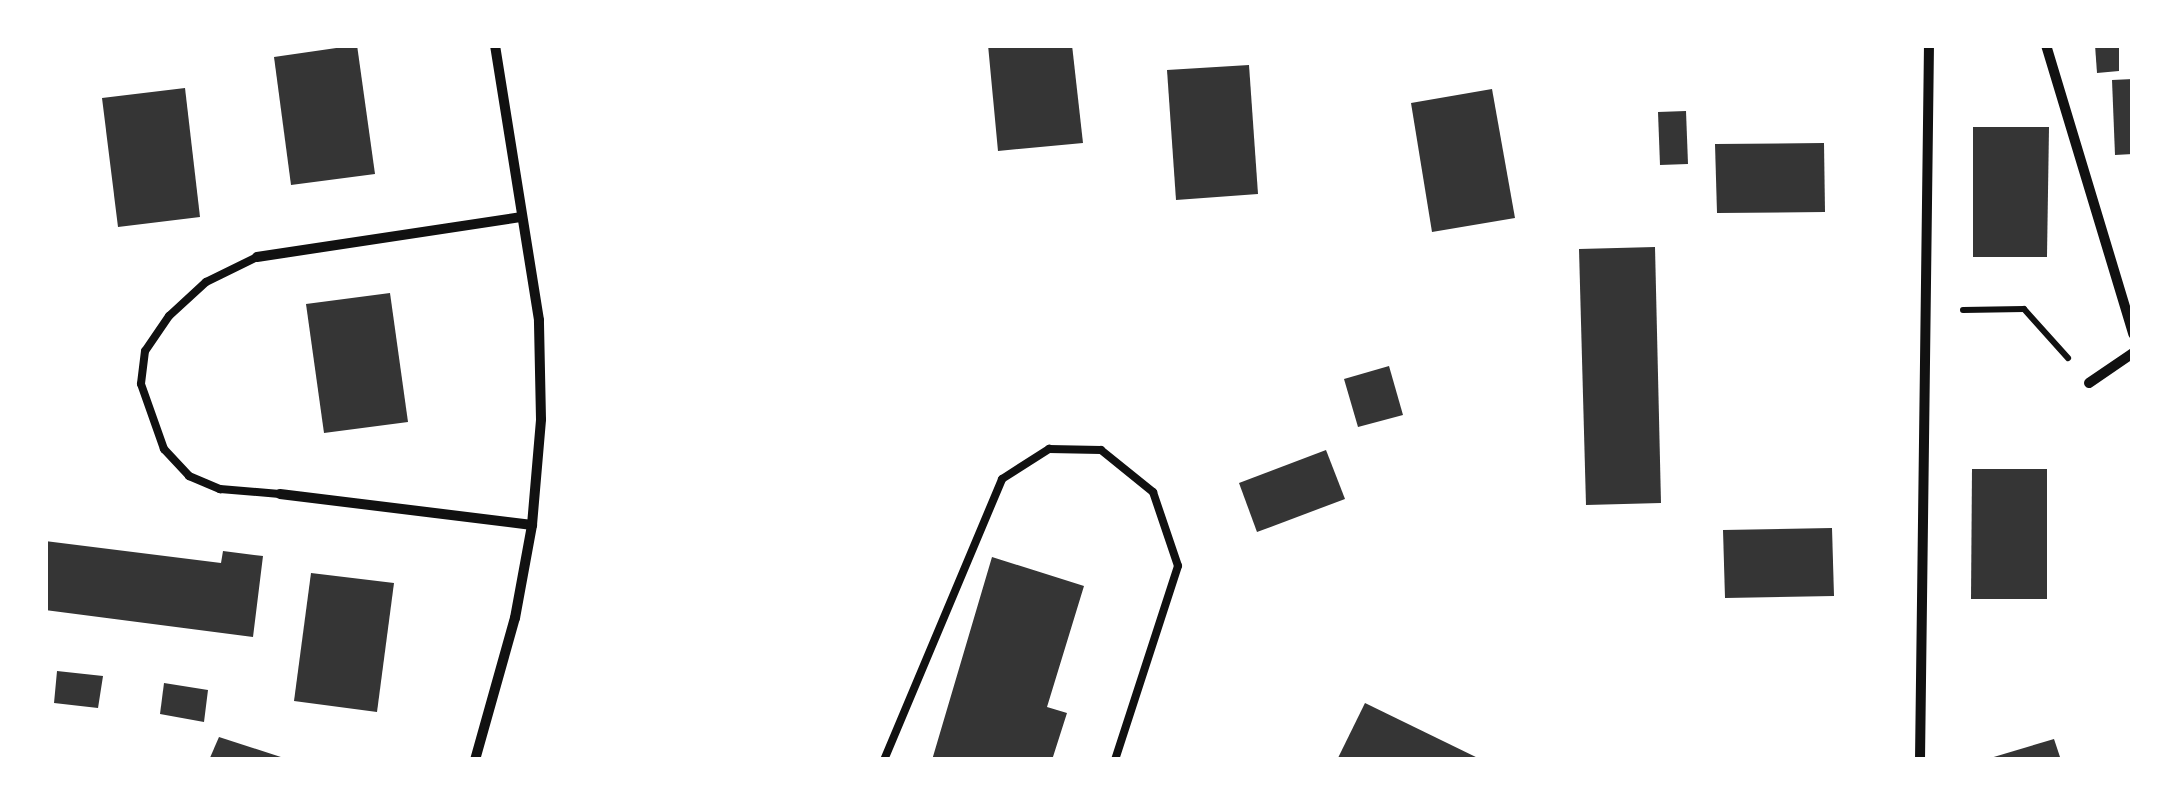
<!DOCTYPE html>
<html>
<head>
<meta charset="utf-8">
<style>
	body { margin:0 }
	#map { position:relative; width:2178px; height:805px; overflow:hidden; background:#fff; font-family:"Noto Sans",sans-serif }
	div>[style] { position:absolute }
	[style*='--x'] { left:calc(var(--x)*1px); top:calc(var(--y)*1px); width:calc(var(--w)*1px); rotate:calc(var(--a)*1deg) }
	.building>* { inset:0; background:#353535 }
	.path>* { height:6px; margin:-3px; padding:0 3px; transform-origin:3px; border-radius:3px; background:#111 }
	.service>* { height:8px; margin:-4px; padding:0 4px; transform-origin:4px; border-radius:4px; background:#111 }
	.minor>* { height:10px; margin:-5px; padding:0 5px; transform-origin:5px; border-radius:5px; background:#111 }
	span { translate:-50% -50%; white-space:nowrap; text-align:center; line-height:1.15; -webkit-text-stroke:10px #fff; paint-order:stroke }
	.frame { position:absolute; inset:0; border:48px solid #fff; pointer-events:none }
</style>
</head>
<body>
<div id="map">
	<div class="building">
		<div style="clip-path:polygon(357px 45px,375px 174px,291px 185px,274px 57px)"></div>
		<div style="clip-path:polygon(988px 45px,1072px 45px,1083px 143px,998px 151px)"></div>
		<div style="clip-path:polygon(2095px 45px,2119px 45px,2119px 71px,2097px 73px)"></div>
		<div style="clip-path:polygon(1249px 65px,1258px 194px,1176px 200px,1167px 70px)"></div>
		<div style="clip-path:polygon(2133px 79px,2133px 154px,2115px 155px,2112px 80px)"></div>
		<div style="clip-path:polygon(185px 88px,200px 217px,118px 227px,102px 98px)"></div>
		<div style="clip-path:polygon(1492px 89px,1515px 218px,1432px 232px,1411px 103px)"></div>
		<div style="clip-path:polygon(1686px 111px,1688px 164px,1660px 165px,1658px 112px)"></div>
		<div style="clip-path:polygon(1973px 127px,2049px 127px,2047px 257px,1973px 257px)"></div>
		<div style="clip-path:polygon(1824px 143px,1825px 212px,1717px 213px,1715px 144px)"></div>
		<div style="clip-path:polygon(1655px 247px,1661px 503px,1586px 505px,1579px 249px)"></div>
		<div style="clip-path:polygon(390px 293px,408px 422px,324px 433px,306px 304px)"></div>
		<div style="clip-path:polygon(1389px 366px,1403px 415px,1358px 427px,1344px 379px)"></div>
		<div style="clip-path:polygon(1326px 450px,1345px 499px,1257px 532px,1239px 483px)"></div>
		<div style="clip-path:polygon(1972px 469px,2047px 469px,2047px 599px,1971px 599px)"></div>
		<div style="clip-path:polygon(1832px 528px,1834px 596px,1725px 598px,1723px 530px)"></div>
		<div style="clip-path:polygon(45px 541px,221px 563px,223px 551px,263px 556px,253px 637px,45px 610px)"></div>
		<div style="clip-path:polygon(992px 557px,1084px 586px,1047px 707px,1067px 713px,1052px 760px,932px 760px)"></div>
		<div style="clip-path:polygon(311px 573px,394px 583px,377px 712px,294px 701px)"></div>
		<div style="clip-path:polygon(57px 671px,103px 676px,98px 708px,54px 703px)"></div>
		<div style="clip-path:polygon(164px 683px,208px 690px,204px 722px,160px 714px)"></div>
		<div style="clip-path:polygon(1365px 703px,1482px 760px,1337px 760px)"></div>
		<div style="clip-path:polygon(219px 737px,287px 759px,286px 760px,209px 760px)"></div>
		<div style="clip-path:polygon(2054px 739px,2061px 760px,1987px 760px,1987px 759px)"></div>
	</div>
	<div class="path">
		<div style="--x:1963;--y:310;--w:61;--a:-0.9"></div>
		<div style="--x:2024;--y:309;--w:66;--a:48.1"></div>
	</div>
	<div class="service">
		<div style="--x:257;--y:257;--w:57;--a:153.9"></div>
		<div style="--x:206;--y:282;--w:50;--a:137.4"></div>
		<div style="--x:169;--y:316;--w:42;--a:124.4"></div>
		<div style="--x:145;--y:351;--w:33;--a:97"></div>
		<div style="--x:141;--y:384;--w:69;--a:70.5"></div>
		<div style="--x:164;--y:449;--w:37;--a:47"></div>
		<div style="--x:189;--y:476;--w:34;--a:23"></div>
		<div style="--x:220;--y:489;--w:60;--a:4.8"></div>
		<div style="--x:884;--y:760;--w:305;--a:-67.2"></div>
		<div style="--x:1002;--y:479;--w:56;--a:-32.6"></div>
		<div style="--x:1049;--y:449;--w:52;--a:1.1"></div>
		<div style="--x:1101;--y:450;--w:67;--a:38.9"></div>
		<div style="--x:1153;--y:492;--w:78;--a:71.3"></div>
		<div style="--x:1178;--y:566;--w:204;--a:108"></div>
	</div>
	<div class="minor">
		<div style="--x:2046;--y:45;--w:302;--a:73.2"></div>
		<div style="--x:257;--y:257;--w:268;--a:-8.6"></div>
		<div style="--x:2089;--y:383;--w:53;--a:-34.3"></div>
		<div style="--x:280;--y:494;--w:254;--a:7"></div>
		<div style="--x:475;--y:760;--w:148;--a:-74.3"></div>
		<div style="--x:515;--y:618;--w:95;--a:-79.6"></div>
		<div style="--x:532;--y:525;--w:106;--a:-85.1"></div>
		<div style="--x:541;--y:419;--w:99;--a:-91.2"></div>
		<div style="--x:539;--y:320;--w:278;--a:-99.1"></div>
		<div style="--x:1920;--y:760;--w:715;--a:-89.28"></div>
	</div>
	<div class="frame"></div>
</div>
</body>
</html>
